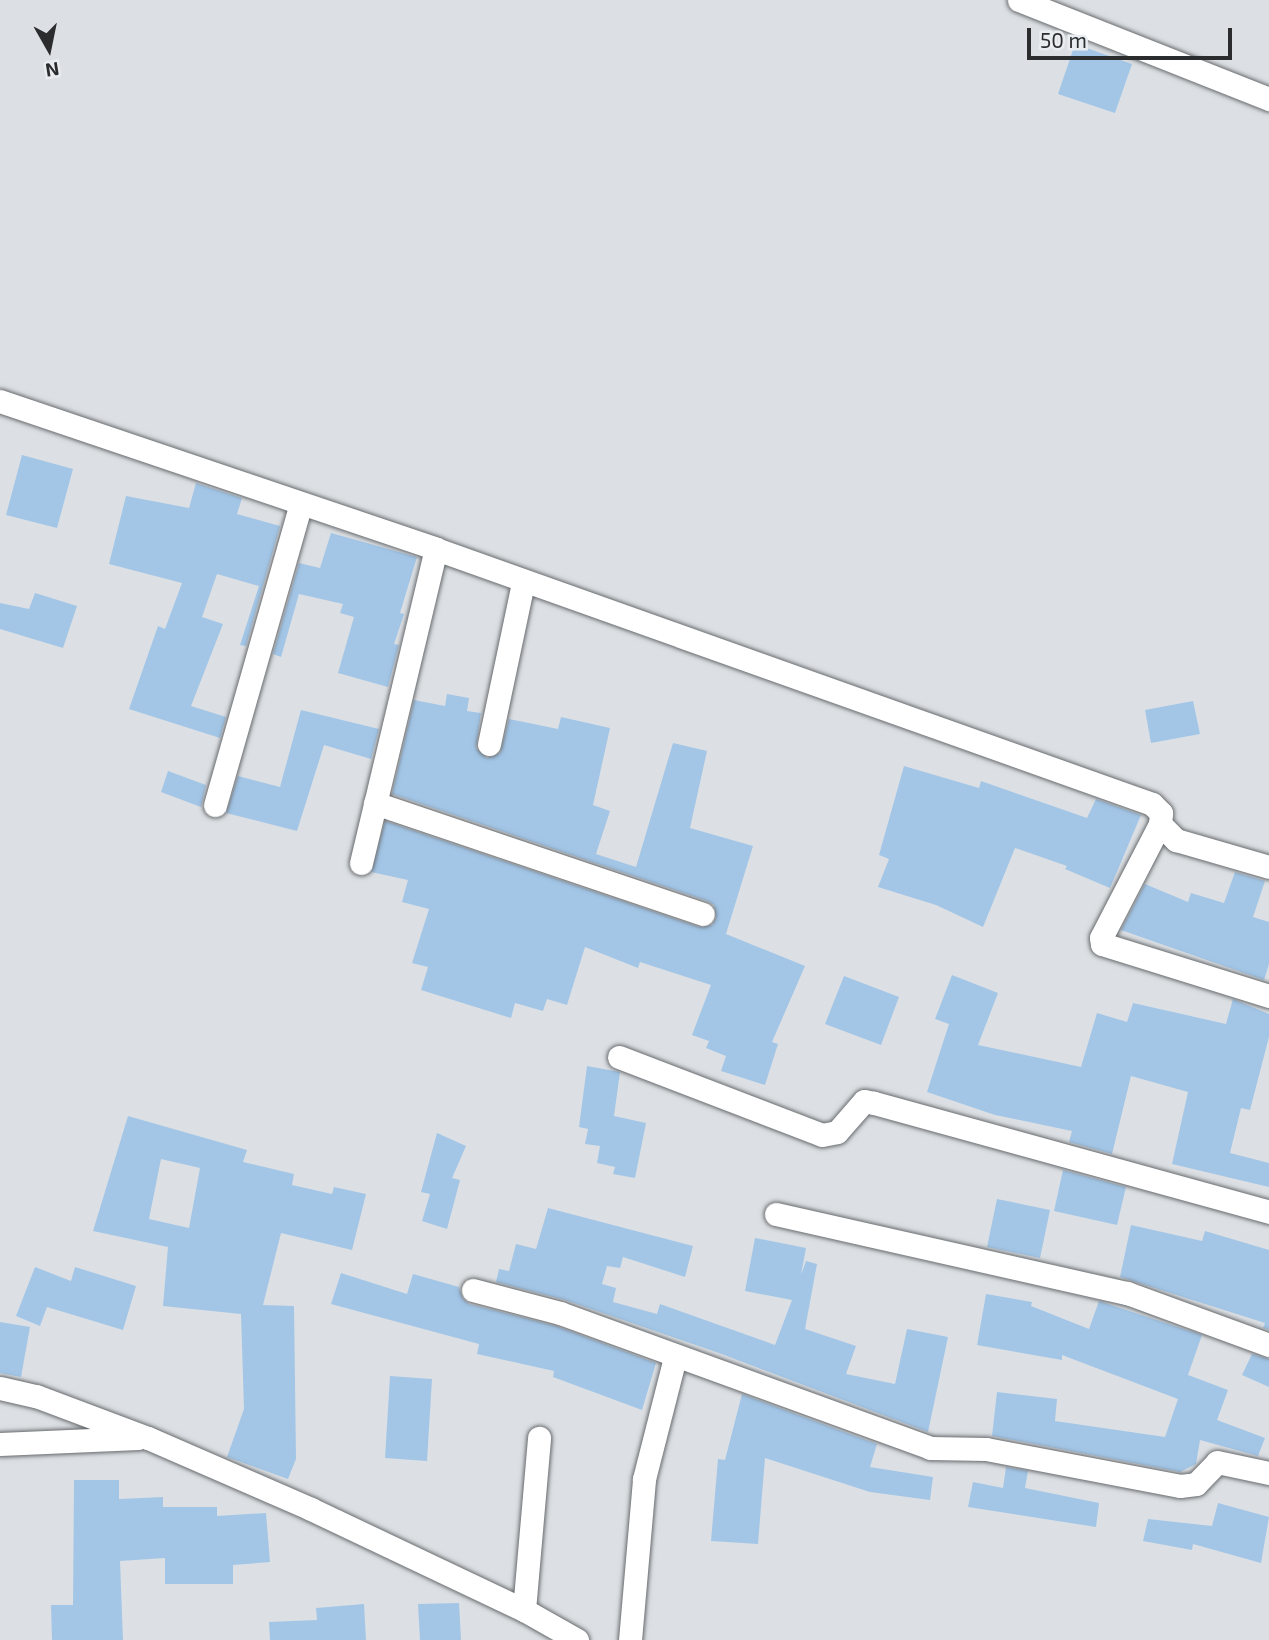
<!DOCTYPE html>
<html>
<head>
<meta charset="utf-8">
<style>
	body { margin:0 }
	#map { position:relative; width:1269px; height:1640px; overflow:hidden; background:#dce0e4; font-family:"Exo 2",sans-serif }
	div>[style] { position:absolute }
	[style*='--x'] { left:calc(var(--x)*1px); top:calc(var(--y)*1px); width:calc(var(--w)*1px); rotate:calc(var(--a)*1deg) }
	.building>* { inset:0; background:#a3c6e7 }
	.roads { filter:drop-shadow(0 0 2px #686b6e) drop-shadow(0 0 2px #686b6e) }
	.minor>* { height:23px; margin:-11.5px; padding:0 11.5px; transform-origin:11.5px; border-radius:11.5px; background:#fff }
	span { translate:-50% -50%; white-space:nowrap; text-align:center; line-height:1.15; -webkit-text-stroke:5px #e9edf1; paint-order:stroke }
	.north { position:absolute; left:14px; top:14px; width:70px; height:70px; -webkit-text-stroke:5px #e9edf1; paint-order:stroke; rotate:171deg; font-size:19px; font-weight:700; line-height:28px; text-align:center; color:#2a2c2d }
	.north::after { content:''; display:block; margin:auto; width:24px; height:32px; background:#2a2c2d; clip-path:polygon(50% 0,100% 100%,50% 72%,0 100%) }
	.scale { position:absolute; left:1027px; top:28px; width:205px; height:32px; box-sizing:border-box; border:4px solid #2a2c2d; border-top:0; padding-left:9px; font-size:21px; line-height:24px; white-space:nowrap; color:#2a2c2d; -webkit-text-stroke:5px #e9edf1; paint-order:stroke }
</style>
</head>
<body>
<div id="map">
	<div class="building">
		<div style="clip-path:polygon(1075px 44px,1132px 64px,1115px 113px,1058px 94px)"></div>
		<div style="clip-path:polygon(22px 455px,73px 469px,57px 528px,6px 515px)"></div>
		<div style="clip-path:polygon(196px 483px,242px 498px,237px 514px,280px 526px,246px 646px,240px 645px,259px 586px,217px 574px,202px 617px,223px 624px,191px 706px,226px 717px,220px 738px,129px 709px,158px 626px,165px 629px,182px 583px,109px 564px,126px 496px,189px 508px)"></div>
		<div style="clip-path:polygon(331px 533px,417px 557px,400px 613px,404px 614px,394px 644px,399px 645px,388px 687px,338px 673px,354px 617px,340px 613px,343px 604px,299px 594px,281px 657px,273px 654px,299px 563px,320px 568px)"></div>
		<div style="clip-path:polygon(35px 593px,77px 606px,63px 648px,0 629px,0 603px,29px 609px)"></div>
		<div style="clip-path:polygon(447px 694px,469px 698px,467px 711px,481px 713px,476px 748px,487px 758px,500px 753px,509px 719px,558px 729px,561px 717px,610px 728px,593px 805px,610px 811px,596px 854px,636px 867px,673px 743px,707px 751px,690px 828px,753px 846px,726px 934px,805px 966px,772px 1042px,778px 1044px,765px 1085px,721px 1071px,726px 1056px,706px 1048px,709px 1041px,692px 1035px,711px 985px,640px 962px,638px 968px,585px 947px,567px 1005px,547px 999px,543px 1011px,515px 1003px,511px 1018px,421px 990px,428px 967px,412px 963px,429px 909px,402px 902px,408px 880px,371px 872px,385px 821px,699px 927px,712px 925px,716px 918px,714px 905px,707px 901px,392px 794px,414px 700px,445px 706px)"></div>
		<div style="clip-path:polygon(1193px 701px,1200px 734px,1151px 743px,1145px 710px)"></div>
		<div style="clip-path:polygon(301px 710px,379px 729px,371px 759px,324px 745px,297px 831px,226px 813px,238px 776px,280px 787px)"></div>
		<div style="clip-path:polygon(904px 766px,979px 788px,981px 781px,1087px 818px,1096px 799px,1141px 815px,1110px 888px,1065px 869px,1067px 866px,1015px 848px,983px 927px,936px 905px,878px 887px,889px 859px,879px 855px)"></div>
		<div style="clip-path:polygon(168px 771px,206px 785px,201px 807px,161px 792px)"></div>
		<div style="clip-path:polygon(1235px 872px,1265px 881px,1253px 917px,1269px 922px,1269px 964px,1264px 980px,1121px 930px,1145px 884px,1188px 902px,1191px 893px,1224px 903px)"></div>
		<div style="clip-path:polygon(952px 975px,998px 993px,978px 1045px,1081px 1067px,1097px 1013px,1127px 1022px,1133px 1003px,1226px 1024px,1233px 999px,1269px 1014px,1269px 1037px,1250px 1110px,1241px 1108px,1230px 1153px,1269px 1163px,1269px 1187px,1172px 1164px,1188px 1092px,1131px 1076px,1112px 1154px,1069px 1142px,1072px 1131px,995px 1115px,927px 1092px,949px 1024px,935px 1019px)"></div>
		<div style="clip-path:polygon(844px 976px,899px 997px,881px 1045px,825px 1024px)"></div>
		<div style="clip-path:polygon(587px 1066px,620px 1072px,614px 1116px,646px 1123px,635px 1178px,613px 1174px,615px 1167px,597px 1163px,600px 1146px,585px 1144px,588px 1129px,579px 1127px)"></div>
		<div style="clip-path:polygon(evenodd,128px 1116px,247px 1150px,243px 1162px,294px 1174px,292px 1185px,332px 1194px,334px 1187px,366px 1194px,352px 1250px,281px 1233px,263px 1305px,294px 1306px,296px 1459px,288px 1479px,227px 1457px,244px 1409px,241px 1314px,163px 1306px,168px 1247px,93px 1231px,128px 1116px,161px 1159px,200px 1168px,189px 1228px,149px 1219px,161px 1159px)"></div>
		<div style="clip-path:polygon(437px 1133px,466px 1146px,452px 1178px,460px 1180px,447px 1229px,422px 1221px,430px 1194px,421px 1192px)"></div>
		<div style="clip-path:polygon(1063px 1170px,1126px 1187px,1117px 1225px,1054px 1211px)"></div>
		<div style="clip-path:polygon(997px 1199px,1050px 1210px,1040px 1258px,987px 1247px)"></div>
		<div style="clip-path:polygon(548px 1208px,693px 1246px,685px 1277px,623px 1257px,620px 1268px,607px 1266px,602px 1284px,616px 1288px,613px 1302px,657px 1314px,660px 1304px,775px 1345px,792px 1300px,745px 1291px,755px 1238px,806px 1248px,801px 1275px,806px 1261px,817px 1264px,805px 1329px,856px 1346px,846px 1374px,895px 1384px,907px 1329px,948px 1337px,928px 1432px,719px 1353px,565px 1300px,496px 1282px,499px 1269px,509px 1271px,516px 1244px,536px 1249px)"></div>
		<div style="clip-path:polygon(1131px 1225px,1202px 1241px,1205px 1231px,1269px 1250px,1269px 1330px,1263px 1328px,1265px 1323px,1120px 1277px)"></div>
		<div style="clip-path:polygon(35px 1267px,71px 1281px,75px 1267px,136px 1286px,123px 1330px,47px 1307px,40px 1326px,16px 1316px)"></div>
		<div style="clip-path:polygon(341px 1273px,407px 1294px,413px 1274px,459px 1287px,463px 1299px,469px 1304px,556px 1326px,656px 1363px,642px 1410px,553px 1377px,554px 1371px,477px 1354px,479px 1344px,331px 1304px)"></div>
		<div style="clip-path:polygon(986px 1294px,1032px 1302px,1031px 1306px,1089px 1329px,1099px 1301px,1202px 1335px,1188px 1375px,1228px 1390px,1217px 1420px,1265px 1438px,1258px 1456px,1200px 1440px,1196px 1464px,1180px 1472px,992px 1436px,997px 1392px,1057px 1399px,1055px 1421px,1165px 1437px,1178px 1399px,1062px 1355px,1062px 1360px,977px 1345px)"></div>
		<div style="clip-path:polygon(0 1322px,30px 1327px,21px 1377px,0 1373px)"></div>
		<div style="clip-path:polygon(1252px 1354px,1269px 1359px,1269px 1387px,1242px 1375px)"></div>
		<div style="clip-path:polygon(390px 1376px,432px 1379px,427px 1461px,385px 1458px)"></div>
		<div style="clip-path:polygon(742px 1394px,877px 1444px,870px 1467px,933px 1477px,930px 1500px,870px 1492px,765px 1458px,758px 1544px,711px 1541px,718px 1459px,725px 1460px)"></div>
		<div style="clip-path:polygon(1006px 1467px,1028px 1471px,1025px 1488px,1099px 1503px,1096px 1527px,968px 1507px,973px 1482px,1003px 1488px)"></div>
		<div style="clip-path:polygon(74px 1480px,119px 1480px,119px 1499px,163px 1497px,163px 1507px,217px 1507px,217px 1516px,266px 1513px,270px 1562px,233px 1565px,233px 1584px,165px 1584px,165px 1558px,120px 1561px,123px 1640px,52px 1640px,51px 1605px,73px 1605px)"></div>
		<div style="clip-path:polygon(1218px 1503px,1269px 1517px,1261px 1563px,1193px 1544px,1192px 1550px,1143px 1541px,1148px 1519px,1212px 1526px)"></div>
		<div style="clip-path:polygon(459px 1603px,461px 1640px,420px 1640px,418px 1604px)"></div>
		<div style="clip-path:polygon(364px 1604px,366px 1640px,270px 1640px,269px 1622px,317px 1620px,316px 1608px)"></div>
	</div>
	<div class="roads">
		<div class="minor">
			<div style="--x:1019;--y:0;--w:269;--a:21.6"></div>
			<div style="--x:0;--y:401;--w:460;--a:18.7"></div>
			<div style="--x:436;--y:549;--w:760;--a:19.6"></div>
			<div style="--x:1152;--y:804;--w:13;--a:45"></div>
			<div style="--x:1161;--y:813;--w:11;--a:95"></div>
			<div style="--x:1160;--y:824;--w:23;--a:45"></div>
			<div style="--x:1176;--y:840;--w:97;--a:16.2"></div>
			<div style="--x:489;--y:744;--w:166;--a:-78.1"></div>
			<div style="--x:375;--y:803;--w:346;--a:18.7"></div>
			<div style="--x:215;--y:805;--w:313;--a:-74.1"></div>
			<div style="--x:1160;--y:824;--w:128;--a:117.4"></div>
			<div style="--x:1101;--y:938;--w:6;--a:81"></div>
			<div style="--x:1102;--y:944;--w:175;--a:17.3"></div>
			<div style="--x:361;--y:863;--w:323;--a:-76.6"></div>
			<div style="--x:619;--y:1057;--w:217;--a:21"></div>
			<div style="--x:822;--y:1135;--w:15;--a:-11"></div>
			<div style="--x:837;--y:1132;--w:41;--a:-48.9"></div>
			<div style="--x:864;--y:1101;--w:10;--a:11"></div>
			<div style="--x:874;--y:1103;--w:410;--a:15.4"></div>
			<div style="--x:776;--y:1214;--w:360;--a:12.7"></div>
			<div style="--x:1127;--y:1293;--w:151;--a:20.1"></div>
			<div style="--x:473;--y:1290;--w:90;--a:14.8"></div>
			<div style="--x:560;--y:1313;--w:394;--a:20"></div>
			<div style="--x:930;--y:1448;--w:56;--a:1"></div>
			<div style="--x:986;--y:1449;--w:197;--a:10.8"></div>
			<div style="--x:1180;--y:1486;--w:16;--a:-7"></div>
			<div style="--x:1196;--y:1484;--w:30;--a:-46"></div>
			<div style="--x:1217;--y:1462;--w:53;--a:11.9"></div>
			<div style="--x:0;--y:1388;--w:37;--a:13"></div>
			<div style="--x:36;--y:1396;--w:120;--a:20.6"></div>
			<div style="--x:148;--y:1438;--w:178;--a:23.5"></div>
			<div style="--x:311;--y:1509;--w:236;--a:25.4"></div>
			<div style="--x:524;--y:1610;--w:61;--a:29.5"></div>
			<div style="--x:0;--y:1444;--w:138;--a:-2.5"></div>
			<div style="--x:524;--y:1610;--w:173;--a:-85"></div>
			<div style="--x:630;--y:1640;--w:162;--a:-85"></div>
			<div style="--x:644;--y:1479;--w:126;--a:-75.7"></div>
		</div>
	</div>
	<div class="north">N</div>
	<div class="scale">50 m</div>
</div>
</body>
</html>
